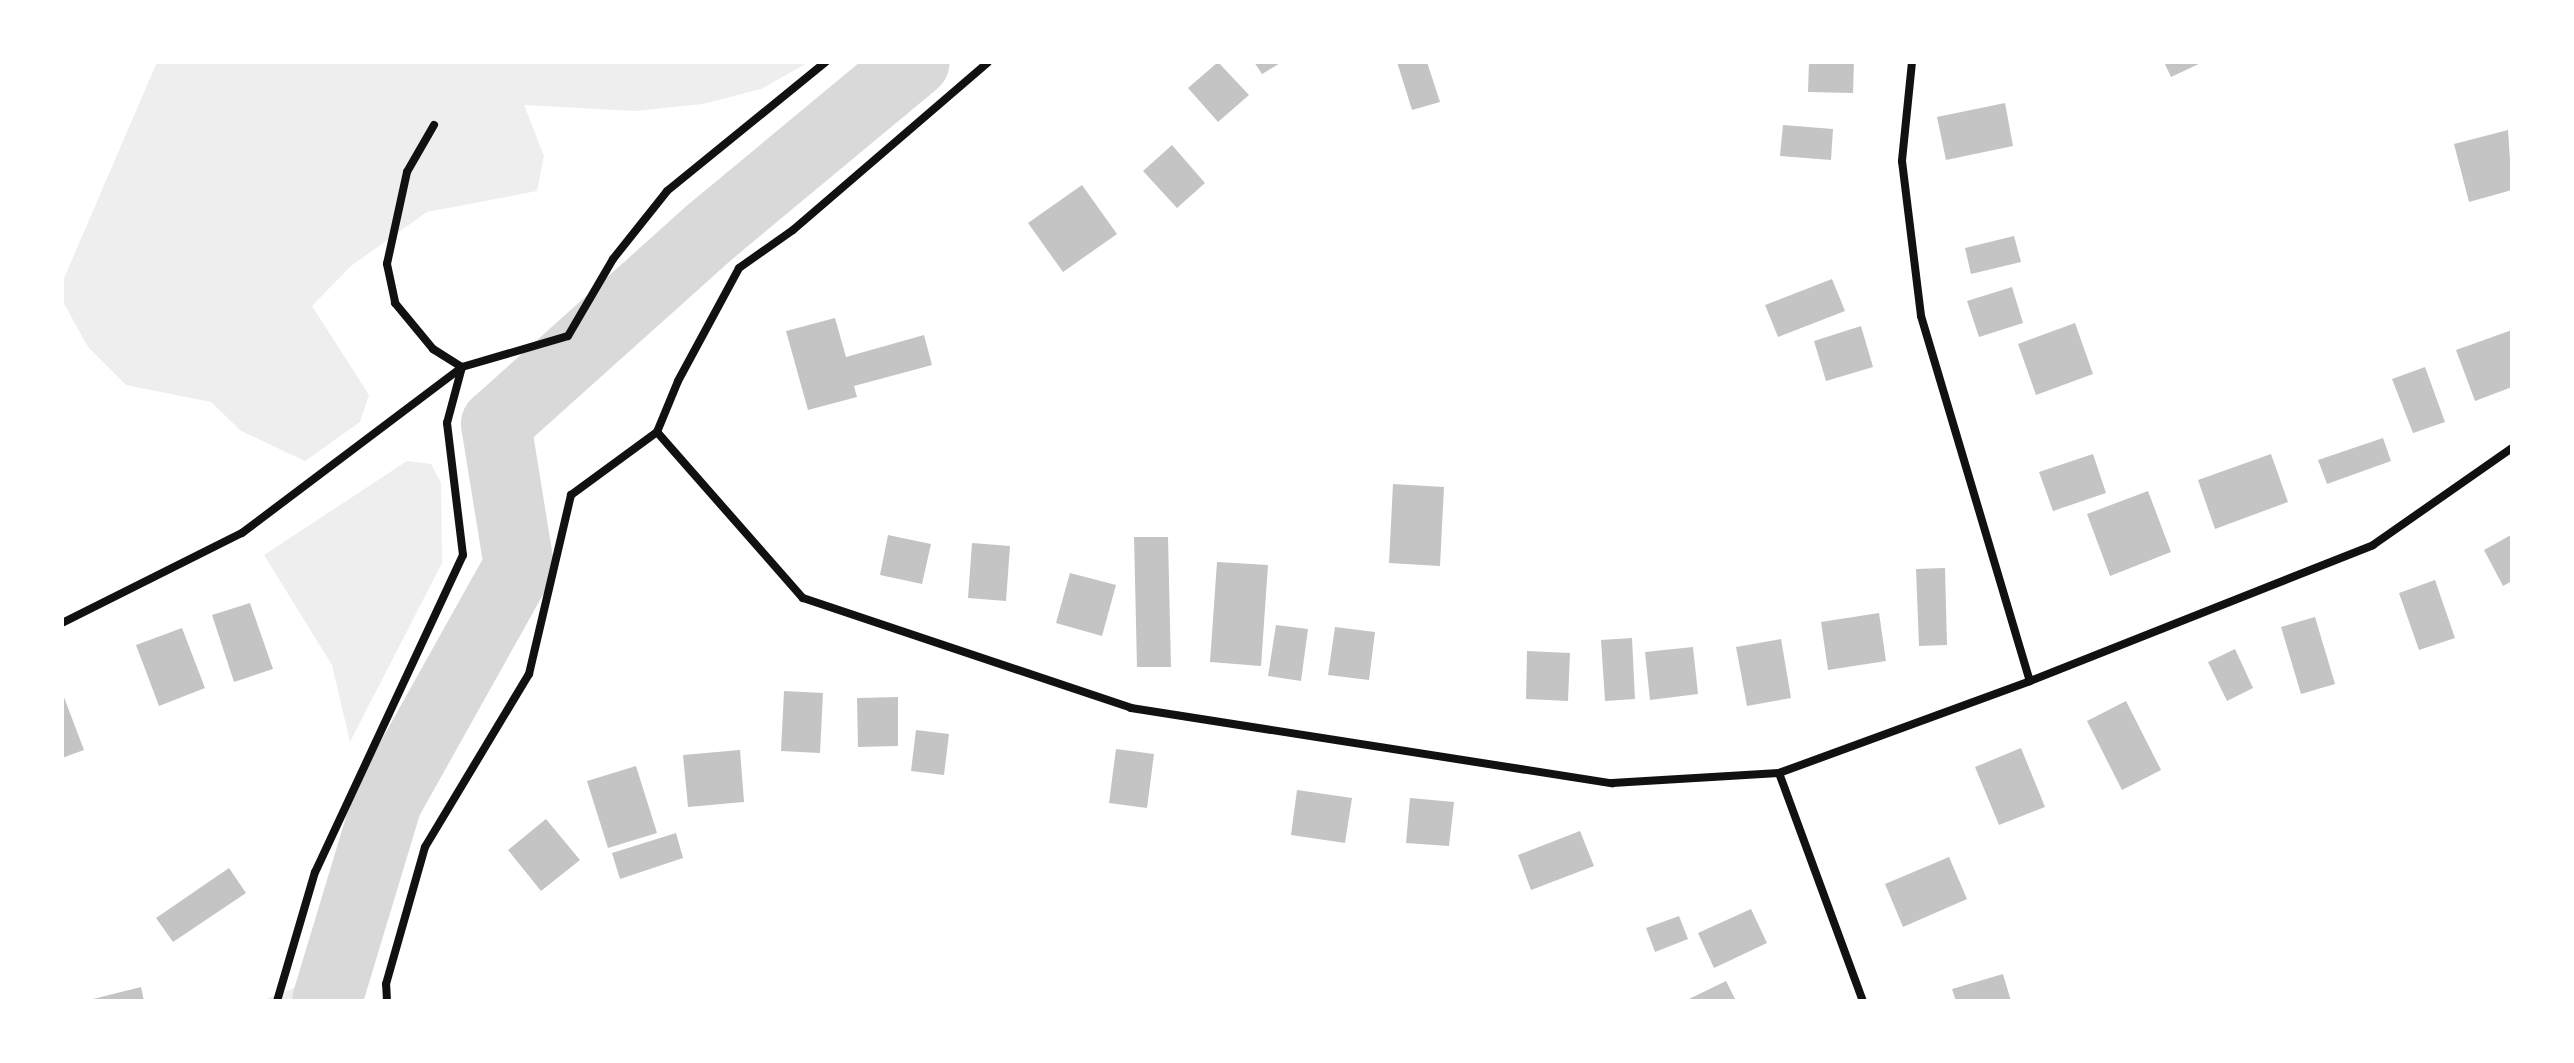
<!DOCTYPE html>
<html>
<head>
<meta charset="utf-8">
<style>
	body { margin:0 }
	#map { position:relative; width:2574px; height:1063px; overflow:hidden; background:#fff; font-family:"PT Sans Narrow",sans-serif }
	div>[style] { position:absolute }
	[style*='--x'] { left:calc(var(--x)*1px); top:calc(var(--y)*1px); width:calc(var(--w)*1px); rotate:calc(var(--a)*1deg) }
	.green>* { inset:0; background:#eee }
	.river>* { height:70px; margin:-35px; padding:0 35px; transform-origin:35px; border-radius:35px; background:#d9d9d9 }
	.building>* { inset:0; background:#c4c4c4 }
	.minor>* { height:8px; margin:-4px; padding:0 4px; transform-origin:4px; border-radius:4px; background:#111 }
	span { translate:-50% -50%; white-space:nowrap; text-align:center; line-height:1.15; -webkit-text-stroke:8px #fff; paint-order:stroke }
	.frame { position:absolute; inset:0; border:64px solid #fff; pointer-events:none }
</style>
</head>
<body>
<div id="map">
	<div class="green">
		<div style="clip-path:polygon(157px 62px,809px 62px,761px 89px,703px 104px,634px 111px,524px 105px,544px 156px,537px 191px,427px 212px,351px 266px,312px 306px,369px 395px,360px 422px,305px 461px,241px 431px,211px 402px,126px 385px,88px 347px,62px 300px,62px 283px)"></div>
		<div style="clip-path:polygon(407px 461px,431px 464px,441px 483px,442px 563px,350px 742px,332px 665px,264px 555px)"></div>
		<div style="clip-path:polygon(310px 982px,355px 991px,355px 1001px,260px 1001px)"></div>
	</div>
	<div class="river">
		<div style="--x:327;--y:1001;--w:208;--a:-73.2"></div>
		<div style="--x:387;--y:802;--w:270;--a:-60.8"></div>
		<div style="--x:519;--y:566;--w:144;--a:-99.2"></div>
		<div style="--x:496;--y:424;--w:288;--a:-41.9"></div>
		<div style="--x:710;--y:232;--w:266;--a:-39.7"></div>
	</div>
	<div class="building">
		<div style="clip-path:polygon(1218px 62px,1249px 95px,1218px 122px,1188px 88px)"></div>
		<div style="clip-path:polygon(1254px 62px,1282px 62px,1262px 74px)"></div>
		<div style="clip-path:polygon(1397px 62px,1427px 62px,1440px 102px,1412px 110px)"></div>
		<div style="clip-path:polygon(1809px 62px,1854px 62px,1853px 93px,1808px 92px)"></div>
		<div style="clip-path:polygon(2164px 62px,2203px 62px,2171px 77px)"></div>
		<div style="clip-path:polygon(2005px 103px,2013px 146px,1946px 160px,1937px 117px)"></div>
		<div style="clip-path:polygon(1783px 125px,1833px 129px,1831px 160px,1780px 156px)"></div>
		<div style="clip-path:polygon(2508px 130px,2512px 190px,2469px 202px,2454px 144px)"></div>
		<div style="clip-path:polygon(1172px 145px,1205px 183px,1177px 208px,1143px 171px)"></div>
		<div style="clip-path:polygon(1082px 185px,1117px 234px,1063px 272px,1028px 223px)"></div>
		<div style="clip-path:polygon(2014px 236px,2021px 262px,1971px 274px,1965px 248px)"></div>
		<div style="clip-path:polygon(1832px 279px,1845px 311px,1778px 337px,1765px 305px)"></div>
		<div style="clip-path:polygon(2012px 287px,2023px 323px,1979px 337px,1967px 301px)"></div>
		<div style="clip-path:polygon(835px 318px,846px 357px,924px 335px,932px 365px,854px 386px,857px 397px,808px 410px,786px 331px)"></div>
		<div style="clip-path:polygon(2075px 323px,2093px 374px,2036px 395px,2018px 344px)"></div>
		<div style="clip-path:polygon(1861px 326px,1873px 367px,1826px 381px,1814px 341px)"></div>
		<div style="clip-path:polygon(2512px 330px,2512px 387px,2475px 401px,2456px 350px)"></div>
		<div style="clip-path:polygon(2425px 367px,2445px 422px,2413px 433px,2392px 379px)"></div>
		<div style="clip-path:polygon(2383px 438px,2391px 461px,2327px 484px,2318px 460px)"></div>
		<div style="clip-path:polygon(2093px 454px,2106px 493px,2053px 511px,2039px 472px)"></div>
		<div style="clip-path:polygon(2271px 454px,2288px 502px,2215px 529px,2198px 480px)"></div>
		<div style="clip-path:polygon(1393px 484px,1444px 487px,1440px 566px,1389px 563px)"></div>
		<div style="clip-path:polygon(2148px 491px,2171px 552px,2110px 576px,2087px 514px)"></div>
		<div style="clip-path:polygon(888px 535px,931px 544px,922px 584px,880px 575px)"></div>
		<div style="clip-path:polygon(2511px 535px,2512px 581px,2503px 586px,2484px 550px)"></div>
		<div style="clip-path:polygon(1134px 537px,1168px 537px,1171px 667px,1137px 667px)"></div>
		<div style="clip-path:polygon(972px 543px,1010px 546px,1006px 601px,968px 598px)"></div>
		<div style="clip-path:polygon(1217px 562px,1268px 565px,1261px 666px,1210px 662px)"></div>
		<div style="clip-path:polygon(1945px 568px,1947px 645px,1919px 646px,1916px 569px)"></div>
		<div style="clip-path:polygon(1070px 573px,1116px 585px,1102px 636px,1056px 623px)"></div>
		<div style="clip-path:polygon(2435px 580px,2455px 638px,2419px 650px,2399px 593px)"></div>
		<div style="clip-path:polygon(250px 603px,273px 669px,234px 682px,212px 615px)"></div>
		<div style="clip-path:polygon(1879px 613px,1886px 661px,1828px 670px,1821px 622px)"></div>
		<div style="clip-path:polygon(2315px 617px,2335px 684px,2301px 694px,2281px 627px)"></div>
		<div style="clip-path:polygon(1276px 625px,1308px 629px,1301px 681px,1268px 676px)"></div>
		<div style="clip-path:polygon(1335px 627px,1375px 632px,1369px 680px,1328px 675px)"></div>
		<div style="clip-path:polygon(182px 628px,205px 688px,159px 706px,136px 645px)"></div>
		<div style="clip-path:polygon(1632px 638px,1635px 699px,1605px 701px,1601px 640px)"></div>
		<div style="clip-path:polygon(1781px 639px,1791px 698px,1747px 706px,1736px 647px)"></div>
		<div style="clip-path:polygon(1693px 647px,1698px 694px,1650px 700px,1645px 652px)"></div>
		<div style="clip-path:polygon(2235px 649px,2253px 688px,2227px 701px,2208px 662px)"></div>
		<div style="clip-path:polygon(1527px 651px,1570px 653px,1568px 701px,1526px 699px)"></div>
		<div style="clip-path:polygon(784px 691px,823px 693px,820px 753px,781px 751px)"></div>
		<div style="clip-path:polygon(62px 692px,84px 750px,62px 758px)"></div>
		<div style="clip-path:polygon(898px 697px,898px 746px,858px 747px,857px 698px)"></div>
		<div style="clip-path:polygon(2126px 701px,2161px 770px,2122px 790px,2087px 721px)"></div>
		<div style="clip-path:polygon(916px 730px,949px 734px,944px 775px,911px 771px)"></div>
		<div style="clip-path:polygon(2021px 748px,2045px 807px,1999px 825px,1975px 767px)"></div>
		<div style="clip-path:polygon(1116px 749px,1154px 754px,1147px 808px,1109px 803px)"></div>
		<div style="clip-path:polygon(740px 750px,744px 802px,688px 807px,683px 755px)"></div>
		<div style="clip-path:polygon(636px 766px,657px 833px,608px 848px,587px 781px)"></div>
		<div style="clip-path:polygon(1297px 790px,1352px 798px,1345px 843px,1291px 835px)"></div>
		<div style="clip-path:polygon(1410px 798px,1454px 802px,1449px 846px,1406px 843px)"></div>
		<div style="clip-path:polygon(546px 819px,580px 860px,541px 891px,508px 850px)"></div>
		<div style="clip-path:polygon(1580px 831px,1594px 866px,1531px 890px,1518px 855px)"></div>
		<div style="clip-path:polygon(676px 833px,683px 858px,620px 879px,612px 853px)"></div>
		<div style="clip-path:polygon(1949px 857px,1967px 899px,1903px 927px,1885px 884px)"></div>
		<div style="clip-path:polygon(229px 868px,246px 893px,173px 942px,156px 918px)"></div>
		<div style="clip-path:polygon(1751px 909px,1767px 943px,1714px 968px,1698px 933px)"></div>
		<div style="clip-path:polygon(1679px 916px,1688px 939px,1655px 952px,1646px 928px)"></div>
		<div style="clip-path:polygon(2003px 974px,2011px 1001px,1956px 1001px,1952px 989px)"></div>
		<div style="clip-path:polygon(1726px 981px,1736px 1001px,1685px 1001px)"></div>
		<div style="clip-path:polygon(141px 987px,144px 1001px,89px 1001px,89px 1000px)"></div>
	</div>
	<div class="minor">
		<div style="--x:1912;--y:62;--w:100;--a:95.8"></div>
		<div style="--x:1902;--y:161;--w:156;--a:83"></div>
		<div style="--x:1921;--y:316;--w:381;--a:73.4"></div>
		<div style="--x:434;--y:125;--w:54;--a:119.9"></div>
		<div style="--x:407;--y:172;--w:94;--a:102.3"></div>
		<div style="--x:387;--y:264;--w:40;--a:78"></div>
		<div style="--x:395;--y:303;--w:60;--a:50.4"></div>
		<div style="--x:433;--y:349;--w:34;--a:32"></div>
		<div style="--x:462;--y:367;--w:110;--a:-16.3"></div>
		<div style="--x:568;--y:336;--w:89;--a:-59.7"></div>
		<div style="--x:613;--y:259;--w:87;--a:-51.5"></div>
		<div style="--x:667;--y:191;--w:205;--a:-39.1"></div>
		<div style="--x:657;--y:432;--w:221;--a:48.7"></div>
		<div style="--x:803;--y:598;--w:346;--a:18.5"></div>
		<div style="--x:1131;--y:708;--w:487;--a:8.9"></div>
		<div style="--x:1612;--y:783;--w:167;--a:-3.4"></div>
		<div style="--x:1779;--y:773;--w:267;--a:-20.1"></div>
		<div style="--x:2030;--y:681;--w:369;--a:-21.6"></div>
		<div style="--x:2373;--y:545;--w:169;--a:-34.9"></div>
		<div style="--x:62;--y:623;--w:201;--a:-26.6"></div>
		<div style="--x:242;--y:533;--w:276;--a:-37"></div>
		<div style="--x:462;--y:367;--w:58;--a:105"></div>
		<div style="--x:447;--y:423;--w:133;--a:83.1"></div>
		<div style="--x:463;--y:555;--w:350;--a:115"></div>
		<div style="--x:315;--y:872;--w:134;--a:106.4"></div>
		<div style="--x:1779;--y:773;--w:243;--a:69.8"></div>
		<div style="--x:387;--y:1001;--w:17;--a:-93"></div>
		<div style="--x:386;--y:984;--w:142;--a:-74.1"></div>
		<div style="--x:425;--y:847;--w:202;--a:-59"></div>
		<div style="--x:529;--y:674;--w:184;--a:-76.8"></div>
		<div style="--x:571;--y:495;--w:107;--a:-36.2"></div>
		<div style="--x:657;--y:432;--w:55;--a:-67.6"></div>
		<div style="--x:678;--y:381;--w:128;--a:-61.6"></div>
		<div style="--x:739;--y:268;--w:66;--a:-35.1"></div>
		<div style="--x:793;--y:230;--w:257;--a:-40.7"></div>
	</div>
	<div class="frame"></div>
</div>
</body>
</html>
